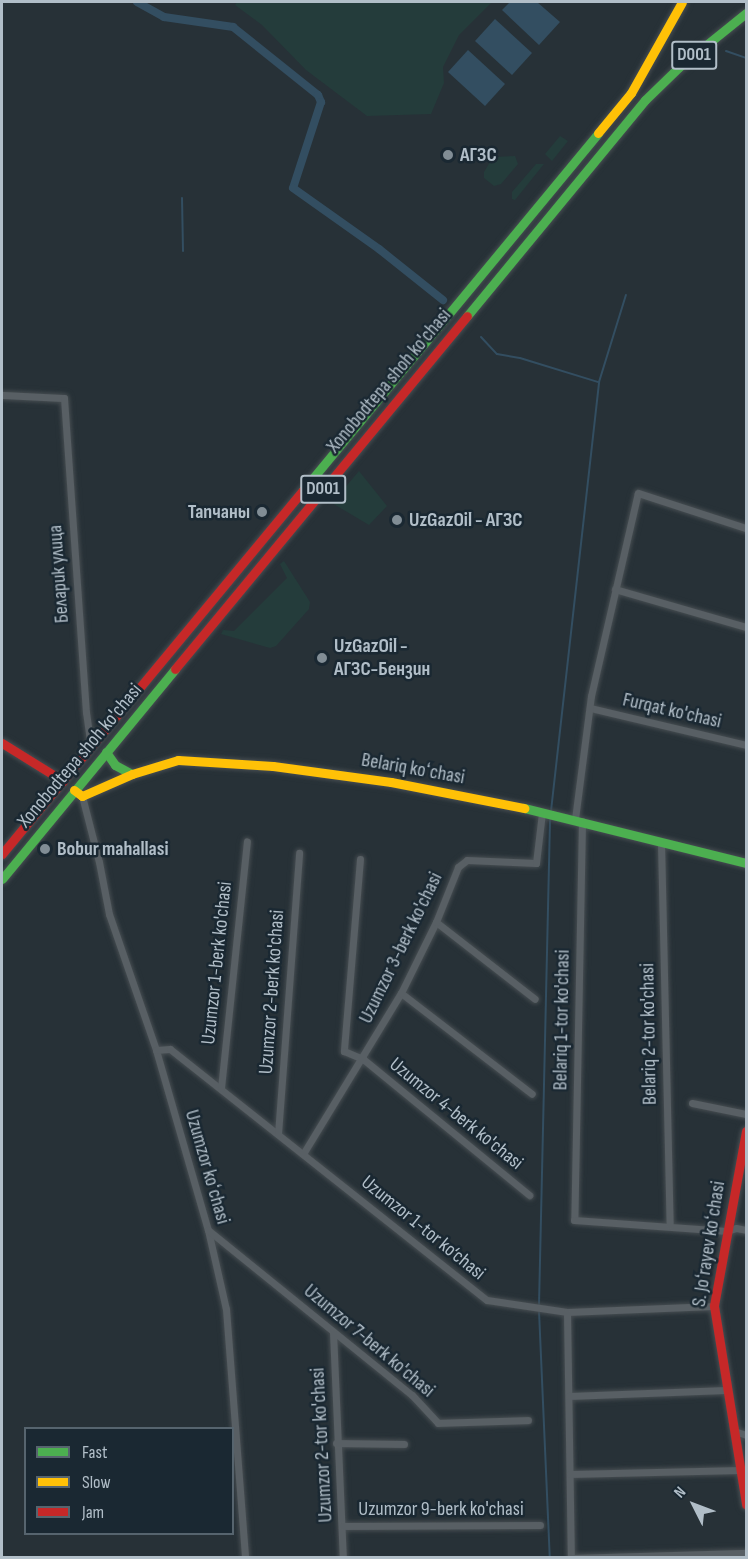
<!DOCTYPE html>
<html>
<head>
<meta charset="utf-8">
<style>
	body { margin:0 }
	#map { position:relative; width:748px; height:1559px; overflow:hidden; background:#273137; font-family:"Sofia Sans Condensed",sans-serif }
	div>[style] { position:absolute }
	[style*='--x'] { left:calc(var(--x)*1px); top:calc(var(--y)*1px); width:calc(var(--w)*1px); rotate:calc(var(--a)*1deg) }
	.green>* { inset:0; background:#243c3b }
	.water>* { inset:0; background:#334e61 }
	.stream>* { height:2px; margin:-1px; padding:0 1px; transform-origin:1px; border-radius:1px; background:#334e61 }
	.canal>* { height:8px; margin:-4px; padding:0 4px; transform-origin:4px; border-radius:4px; background:#334e61 }
	.roads { filter:drop-shadow(0 0 2px #464d51) drop-shadow(0 0 2px #464d51) }
	.street>* { height:7px; margin:-3.5px; padding:0 3.5px; transform-origin:3.5px; border-radius:3.5px; background:#585f64 }
	.fast>* { height:9px; margin:-4.5px; padding:0 4.5px; transform-origin:4.5px; border-radius:4.5px; background:#4caf50 }
	.slow>* { height:9px; margin:-4.5px; padding:0 4.5px; transform-origin:4.5px; border-radius:4.5px; background:#ffc107 }
	.jam>* { height:9px; margin:-4.5px; padding:0 4.5px; transform-origin:4.5px; border-radius:4.5px; background:#c62828 }
	.dots>* { width:16px; height:16px; translate:-50% -50%; box-sizing:border-box; border:3px solid #1a2832; border-radius:50% }
	span { translate:-50% -50%; white-space:nowrap; text-align:center; line-height:1.15; -webkit-text-stroke:5px #1a2832; paint-order:stroke }
	.shield-label span { padding:2px 4px; background:#1a2832; border:2px solid; border-radius:4px; -webkit-text-stroke-width:0 }
	.shield-label { font-size:18px; color:#b1bec8; font-weight:700 }
	.poi-label { font-size:20px; color:#b1bec8; font-weight:700 }
	.left { translate:0 -50%; text-align:left }
	.right { translate:-100% -50%; text-align:right }
	.street-label { font-size:20px; color:#b1bec8 }
	.frame { position:absolute; inset:0; border:3px solid #b1bec8; pointer-events:none }
	.legend { position:absolute; left:24px; top:1427px; width:210px; height:108px; box-sizing:border-box; background:#1a2832; border:2px solid #56646e; margin:0; padding:8px 10px; list-style:none; font-size:18px; color:#b1bec8 }
	.legend li { display:flex; align-items:center; gap:12px; height:30px }
	.legend b { width:30px; border:2px solid #56646e }
	.north { position:absolute; left:664px; top:1475px; width:60px; height:60px; -webkit-text-stroke:4px #1a2832; paint-order:stroke; rotate:312deg; font-size:16px; font-weight:700; line-height:24px; text-align:center; color:#b1bec8 }
	.north::after { content:''; display:block; margin:auto; width:21px; height:27px; background:#b1bec8; clip-path:polygon(50% 0,100% 100%,50% 72%,0 100%) }
</style>
</head>
<body>
<div id="map">
	<div class="green">
		<div style="clip-path:polygon(237px 2px,492px 2px,459px 35px,443px 67px,444px 83px,431px 114px,367px 116px,306px 70px,262px 25px,235px 5px)"></div>
		<div style="clip-path:polygon(560px 136px,568px 141px,552px 161px,545px 154px)"></div>
		<div style="clip-path:polygon(515px 156px,518px 164px,501px 184px,494px 186px,484px 178px,484px 172px,493px 157px)"></div>
		<div style="clip-path:polygon(536px 164px,544px 164px,515px 200px,512px 199px,512px 192px)"></div>
		<div style="clip-path:polygon(359px 471px,387px 506px,369px 525px,332px 503px)"></div>
		<div style="clip-path:polygon(284px 561px,310px 602px,309px 609px,276px 646px,270px 648px,221px 634px,223px 630px,234px 631px,287px 578px,280px 564px)"></div>
	</div>
	<div class="water">
		<div style="clip-path:polygon(510px 2px,537px 2px,560px 22px,539px 45px,502px 10px)"></div>
		<div style="clip-path:polygon(495px 19px,532px 53px,512px 75px,475px 41px)"></div>
		<div style="clip-path:polygon(468px 50px,505px 84px,485px 106px,448px 72px)"></div>
	</div>
	<div class="stream">
		<div style="--x:726;--y:51;--w:21;--a:19"></div>
		<div style="--x:182;--y:198;--w:53;--a:88.9"></div>
		<div style="--x:481;--y:337;--w:23;--a:47"></div>
		<div style="--x:497;--y:354;--w:23;--a:10"></div>
		<div style="--x:520;--y:358;--w:82;--a:17.1"></div>
		<div style="--x:551;--y:811;--w:432;--a:-83.6"></div>
		<div style="--x:599;--y:382;--w:91;--a:-72.8"></div>
		<div style="--x:539;--y:1305;--w:489;--a:-88.7"></div>
		<div style="--x:539;--y:1311;--w:247;--a:87.5"></div>
	</div>
	<div class="canal">
		<div style="--x:137;--y:2;--w:31;--a:29"></div>
		<div style="--x:164;--y:17;--w:70;--a:8.2"></div>
		<div style="--x:233;--y:27;--w:109;--a:38.7"></div>
		<div style="--x:318;--y:95;--w:8;--a:67"></div>
		<div style="--x:321;--y:102;--w:90;--a:108"></div>
		<div style="--x:293;--y:188;--w:105;--a:35.3"></div>
		<div style="--x:379;--y:249;--w:82;--a:38.6"></div>
	</div>
	<div class="roads">
		<div class="street">
			<div style="--x:2;--y:395;--w:62;--a:2.8"></div>
			<div style="--x:64;--y:398;--w:315;--a:86"></div>
			<div style="--x:86;--y:712;--w:34;--a:82"></div>
			<div style="--x:615;--y:589;--w:136;--a:16.2"></div>
			<div style="--x:590;--y:708;--w:160;--a:13.3"></div>
			<div style="--x:82;--y:796;--w:68;--a:75.6"></div>
			<div style="--x:99;--y:862;--w:53;--a:79.1"></div>
			<div style="--x:109;--y:914;--w:144;--a:70.9"></div>
			<div style="--x:156;--y:1050;--w:187;--a:73.9"></div>
			<div style="--x:208;--y:1230;--w:81;--a:77.2"></div>
			<div style="--x:226;--y:1309;--w:250;--a:85.6"></div>
			<div style="--x:575;--y:819;--w:124;--a:-82.6"></div>
			<div style="--x:591;--y:696;--w:208;--a:-77"></div>
			<div style="--x:638;--y:493;--w:114;--a:18"></div>
			<div style="--x:582;--y:821;--w:399;--a:91.1"></div>
			<div style="--x:574;--y:1220;--w:153;--a:4.1"></div>
			<div style="--x:727;--y:1231;--w:9;--a:-18"></div>
			<div style="--x:736;--y:1228;--w:10;--a:11"></div>
			<div style="--x:661;--y:842;--w:384;--a:88.7"></div>
			<div style="--x:360;--y:859;--w:193;--a:94.8"></div>
			<div style="--x:344;--y:1051;--w:21;--a:23"></div>
			<div style="--x:363;--y:1059;--w:215;--a:39.3"></div>
			<div style="--x:436;--y:922;--w:125;--a:37.9"></div>
			<div style="--x:401;--y:993;--w:165;--a:37.6"></div>
			<div style="--x:156;--y:1050;--w:14;--a:-4"></div>
			<div style="--x:170;--y:1049;--w:404;--a:38.4"></div>
			<div style="--x:487;--y:1300;--w:81;--a:8.5"></div>
			<div style="--x:567;--y:1312;--w:147;--a:-2.3"></div>
			<div style="--x:221;--y:1088;--w:248;--a:-84"></div>
			<div style="--x:692;--y:1103;--w:55;--a:11.5"></div>
			<div style="--x:278;--y:1134;--w:282;--a:-85.7"></div>
			<div style="--x:303;--y:1154;--w:188;--a:-58.7"></div>
			<div style="--x:401;--y:993;--w:79;--a:-63.8"></div>
			<div style="--x:436;--y:922;--w:59;--a:-68.2"></div>
			<div style="--x:458;--y:867;--w:11;--a:-38"></div>
			<div style="--x:467;--y:860;--w:69;--a:2.5"></div>
			<div style="--x:536;--y:863;--w:50;--a:-83.2"></div>
			<div style="--x:208;--y:1230;--w:262;--a:39"></div>
			<div style="--x:412;--y:1395;--w:38;--a:47"></div>
			<div style="--x:438;--y:1423;--w:90;--a:-1.9"></div>
			<div style="--x:567;--y:1312;--w:246;--a:89.1"></div>
			<div style="--x:333;--y:1332;--w:226;--a:87.5"></div>
			<div style="--x:569;--y:1396;--w:157;--a:-2.2"></div>
			<div style="--x:734;--y:1431;--w:13;--a:18"></div>
			<div style="--x:336;--y:1443;--w:68;--a:0.8"></div>
			<div style="--x:570;--y:1474;--w:171;--a:-1.3"></div>
			<div style="--x:342;--y:1526;--w:198;--a:-0.3"></div>
			<div style="--x:575;--y:1558;--w:171;--a:-1.7"></div>
		</div>
		<div class="fast">
			<div style="--x:467;--y:316;--w:280;--a:-50.5"></div>
			<div style="--x:645;--y:100;--w:47;--a:-44.1"></div>
			<div style="--x:679;--y:67;--w:86;--a:-38.9"></div>
			<div style="--x:303;--y:490;--w:463;--a:-50.4"></div>
			<div style="--x:106;--y:752;--w:16;--a:55"></div>
			<div style="--x:115;--y:765;--w:19;--a:28"></div>
			<div style="--x:524;--y:808;--w:229;--a:13.9"></div>
			<div style="--x:2;--y:879;--w:272;--a:-50.5"></div>
		</div>
		<div class="slow">
			<div style="--x:598;--y:133;--w:52;--a:-50.5"></div>
			<div style="--x:631;--y:93;--w:104;--a:-60.7"></div>
			<div style="--x:74;--y:790;--w:10;--a:37"></div>
			<div style="--x:82;--y:796;--w:55;--a:-23.7"></div>
			<div style="--x:132;--y:774;--w:48;--a:-16.9"></div>
			<div style="--x:178;--y:760;--w:95;--a:3.6"></div>
			<div style="--x:273;--y:766;--w:119;--a:7.7"></div>
			<div style="--x:391;--y:782;--w:136;--a:11.1"></div>
		</div>
		<div class="jam">
			<div style="--x:175;--y:669;--w:458;--a:-50.4"></div>
			<div style="--x:2;--y:743;--w:72;--a:31.9"></div>
			<div style="--x:2;--y:854;--w:472;--a:-50.4"></div>
			<div style="--x:746;--y:1131;--w:178;--a:100.4"></div>
			<div style="--x:714;--y:1306;--w:201;--a:80.8"></div>
		</div>
	</div>
	<div class="dots">
		<div style="left:448px;top:155px;background:#818d95"></div>
		<div style="left:262px;top:512px;background:#818d95"></div>
		<div style="left:397px;top:520px;background:#818d95"></div>
		<div style="left:322px;top:658px;background:#818d95"></div>
		<div style="left:45px;top:849px;background:#818d95"></div>
	</div>
	<div class="shield-label">
		<span style="left:694px;top:55px">D001</span>
		<span style="left:323px;top:489px">D001</span>
	</div>
	<div class="poi-label">
		<span class="left" style="left:460px;top:155px">АГЗС</span>
		<span class="right" style="left:250px;top:512px">Тапчаны</span>
		<span class="left" style="left:409px;top:520px">UzGazOil - АГЗС</span>
		<span class="left" style="left:334px;top:658px">UzGazOil -<br>АГЗС-Бензин</span>
		<span class="left" style="left:57px;top:849px">Bobur mahallasi</span>
	</div>
	<div class="street-label">
		<span style="left:389px;top:381px;rotate:-50deg">Xonobodtepa shoh ko'chasi</span>
		<span style="left:59px;top:574px;rotate:-94deg">Беларик улица</span>
		<span style="left:672px;top:711px;rotate:13deg">Furqat ko'chasi</span>
		<span style="left:80px;top:756px;rotate:-50deg">Xonobodtepa shoh ko'chasi</span>
		<span style="left:413px;top:769px;rotate:10deg">Belariq koʻchasi</span>
		<span style="left:401px;top:948px;rotate:-64deg">Uzumzor 3-berk ko'chasi</span>
		<span style="left:217px;top:963px;rotate:-84deg">Uzumzor 1-berk ko'chasi</span>
		<span style="left:272px;top:992px;rotate:-86deg">Uzumzor 2-berk ko'chasi</span>
		<span style="left:562px;top:1020px;rotate:-89deg">Belariq 1-tor ko'chasi</span>
		<span style="left:649px;top:1034px;rotate:-91deg">Belariq 2-tor ko'chasi</span>
		<span style="left:456px;top:1114px;rotate:39deg">Uzumzor 4-berk ko'chasi</span>
		<span style="left:207px;top:1167px;rotate:74deg">Uzumzor koʻchasi</span>
		<span style="left:423px;top:1228px;rotate:39deg">Uzumzor 1-tor ko‘chasi</span>
		<span style="left:709px;top:1244px;rotate:-81deg">S. Joʻrayev koʻchasi</span>
		<span style="left:369px;top:1341px;rotate:40deg">Uzumzor 7-berk ko'chasi</span>
		<span style="left:322px;top:1445px;rotate:-93deg">Uzumzor 2-tor ko'chasi</span>
		<span style="left:441px;top:1509px">Uzumzor 9-berk ko'chasi</span>
	</div>
	<div class="frame"></div>
	<ul class="legend">
	<li><b style="height:8px;background:#4caf50"></b>Fast</li>
	<li><b style="height:8px;background:#ffc107"></b>Slow</li>
	<li><b style="height:8px;background:#c62828"></b>Jam</li>
	</ul>
	<div class="north">N</div>
</div>
</body>
</html>
